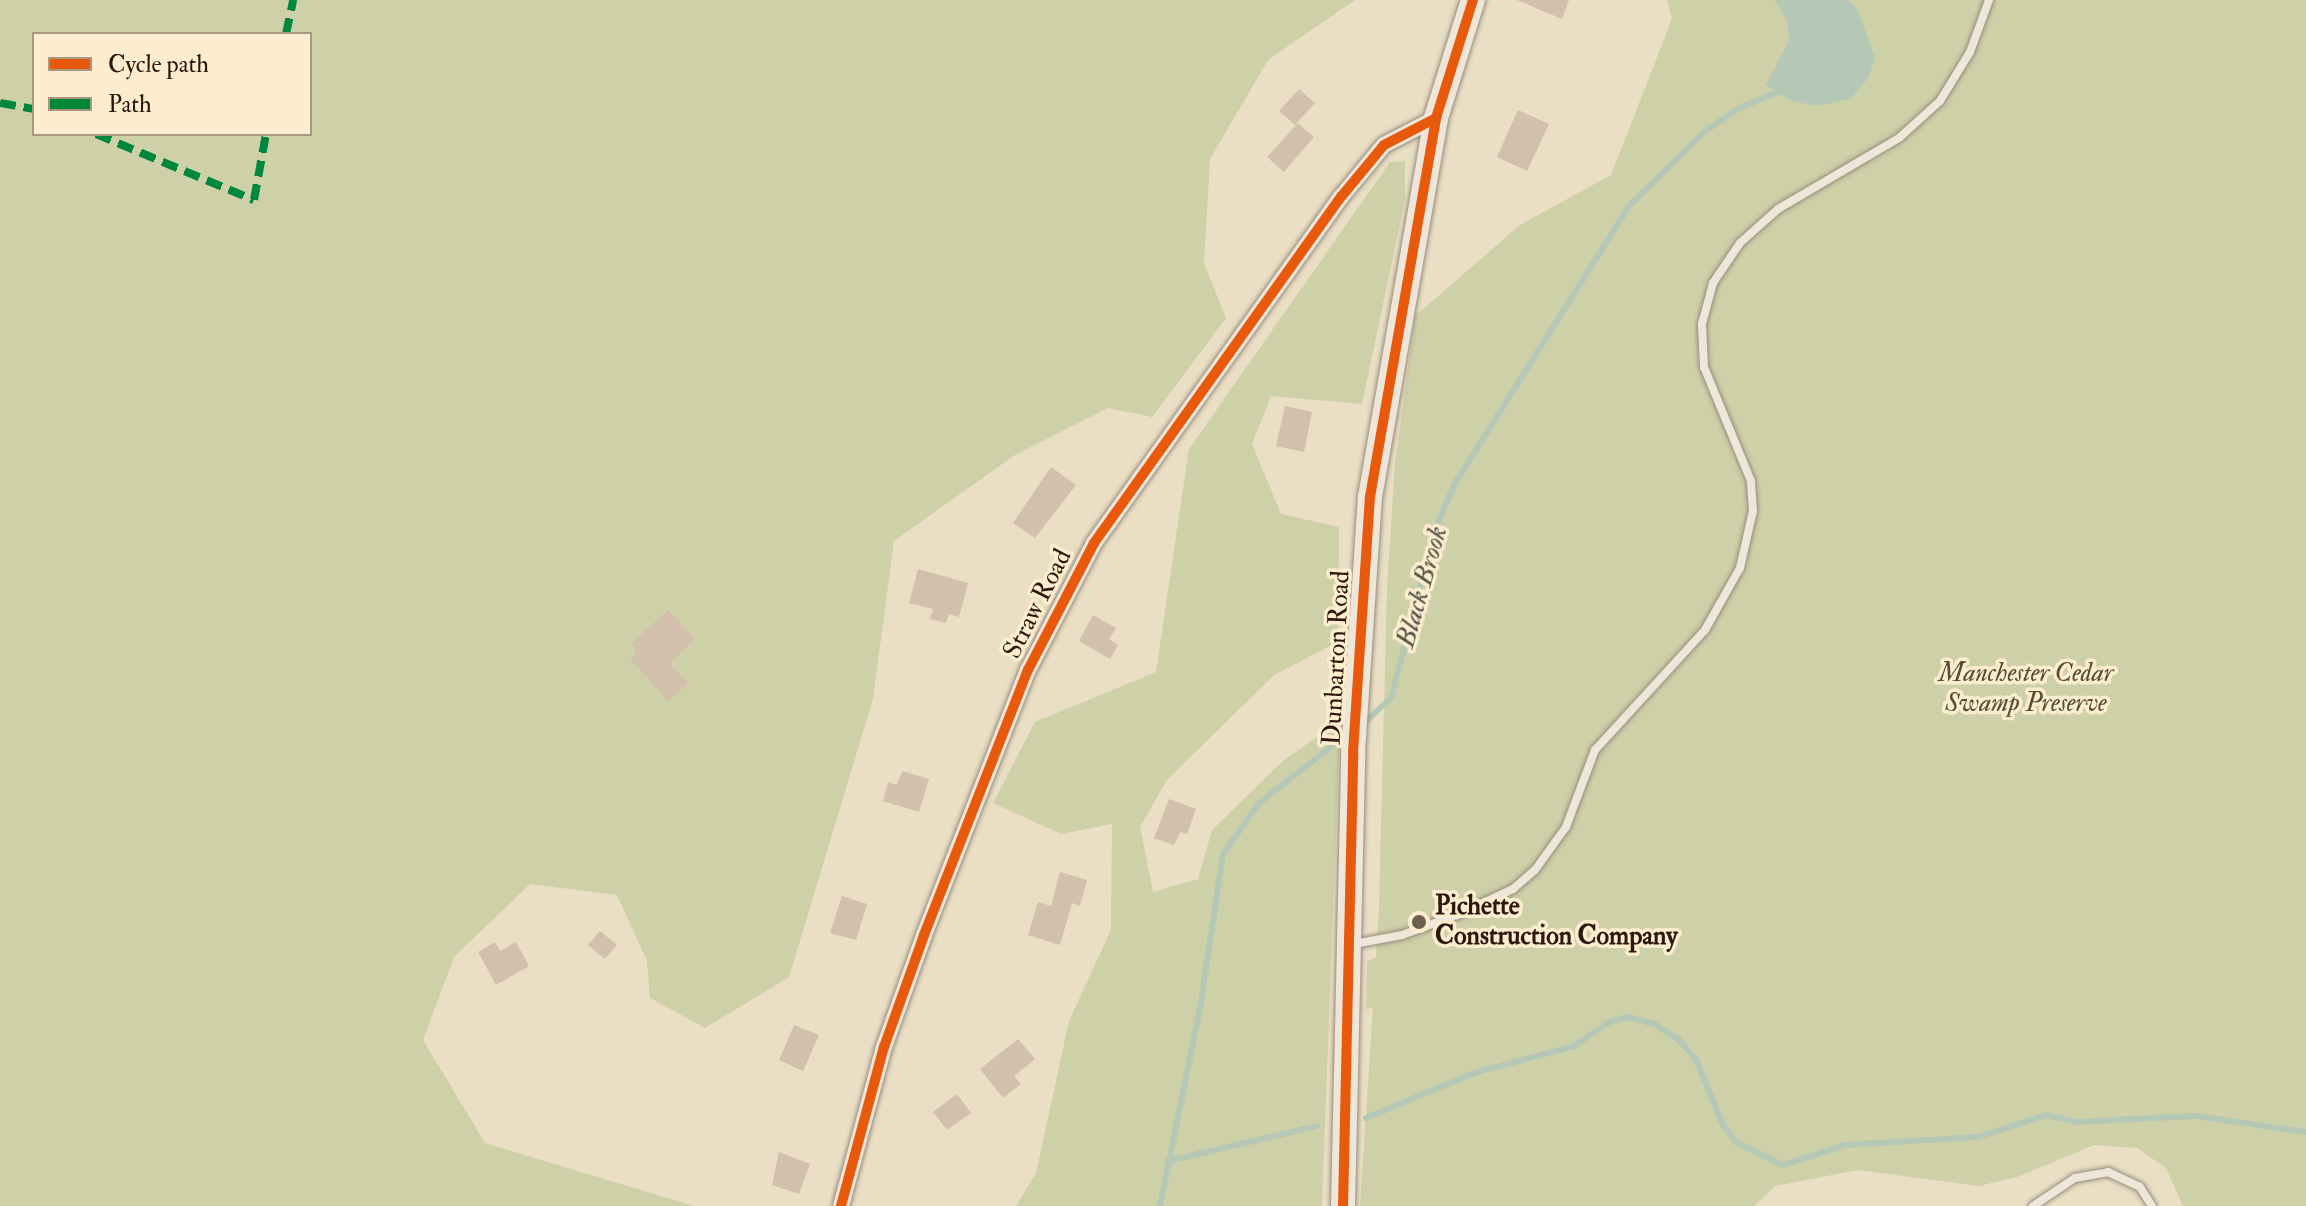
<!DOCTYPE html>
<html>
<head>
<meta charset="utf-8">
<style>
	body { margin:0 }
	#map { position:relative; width:2306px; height:1206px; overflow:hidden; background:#eadec4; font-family:"IM FELL Double Pica",serif }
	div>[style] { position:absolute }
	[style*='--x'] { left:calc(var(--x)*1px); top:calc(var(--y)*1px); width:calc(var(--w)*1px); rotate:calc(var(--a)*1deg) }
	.green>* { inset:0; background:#ced0a8 }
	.water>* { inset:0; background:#b5c8b5 }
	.stream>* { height:6px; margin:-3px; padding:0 3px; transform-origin:3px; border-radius:3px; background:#b5c8b5 }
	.building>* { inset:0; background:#d2bfac }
	.roads { filter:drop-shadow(0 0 2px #968e7e) drop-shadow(0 0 2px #968e7e) }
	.lane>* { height:8px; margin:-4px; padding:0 4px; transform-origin:4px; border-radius:4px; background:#ede6d9 }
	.street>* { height:16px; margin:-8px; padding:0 8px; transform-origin:8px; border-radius:8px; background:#ede6d9 }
	.secondary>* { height:24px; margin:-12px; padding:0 12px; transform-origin:12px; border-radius:12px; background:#ede6d9 }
	.quiet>* { height:8px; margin-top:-4px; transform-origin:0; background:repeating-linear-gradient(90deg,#00873e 0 16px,transparent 0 24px) }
	.cycleway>* { height:10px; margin:-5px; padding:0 5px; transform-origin:5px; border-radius:5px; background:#e8590c }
	.dots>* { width:22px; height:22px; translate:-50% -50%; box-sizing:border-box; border:4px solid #fcedce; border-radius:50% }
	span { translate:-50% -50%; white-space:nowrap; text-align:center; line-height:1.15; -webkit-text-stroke:7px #fcedce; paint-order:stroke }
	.street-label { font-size:26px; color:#2b190f }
	.park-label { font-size:26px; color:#554d36; font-style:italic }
	.poi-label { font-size:26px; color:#2b190f; font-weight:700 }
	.left { translate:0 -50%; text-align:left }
	.water-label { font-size:28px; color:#535347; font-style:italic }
	.legend { position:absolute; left:32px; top:32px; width:280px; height:104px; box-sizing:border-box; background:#fcedce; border:2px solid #a89882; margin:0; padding:10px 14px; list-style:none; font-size:24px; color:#2b190f }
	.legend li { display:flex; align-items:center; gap:16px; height:40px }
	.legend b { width:40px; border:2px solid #a89882 }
</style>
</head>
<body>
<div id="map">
	<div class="green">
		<div style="clip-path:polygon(evenodd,0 0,1355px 0,1268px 60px,1210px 159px,1204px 263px,1226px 318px,1152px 417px,1108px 408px,1015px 455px,894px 541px,873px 699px,789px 977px,705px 1028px,650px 998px,647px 961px,617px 895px,530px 884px,454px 957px,423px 1040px,485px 1143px,694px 1206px,0 1206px,0 0,34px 34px,310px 34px,310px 134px,34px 134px,34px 34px)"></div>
		<div style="clip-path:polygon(1667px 0,2306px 0,2306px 1206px,2183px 1206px,2166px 1168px,2137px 1148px,2094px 1145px,2017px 1177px,1979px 1186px,1858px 1170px,1775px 1186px,1754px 1206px,1360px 1206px,1373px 1007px,1366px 1009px,1367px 961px,1376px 957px,1379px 907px,1387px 589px,1395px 464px,1415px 316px,1520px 225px,1611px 175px,1672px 19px)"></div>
		<div style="clip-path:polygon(1405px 161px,1405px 200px,1362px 404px,1271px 396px,1252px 444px,1281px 514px,1339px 527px,1338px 642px,1274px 675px,1167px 780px,1140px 827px,1153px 892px,1198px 879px,1212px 830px,1284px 760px,1340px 721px,1322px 1206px,1016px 1206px,1036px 1173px,1069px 1021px,1111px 930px,1112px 824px,1061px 834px,993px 803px,1035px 722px,1156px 672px,1189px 449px,1390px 162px)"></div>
	</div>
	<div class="water">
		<div style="clip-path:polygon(1774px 0,1848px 0,1858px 10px,1875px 57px,1869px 77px,1850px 99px,1817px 106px,1792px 101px,1766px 85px,1789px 40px,1787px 20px)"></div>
	</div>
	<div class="stream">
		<div style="--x:1363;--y:724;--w:38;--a:-43"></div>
		<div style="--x:1391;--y:698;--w:171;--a:-75.5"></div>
		<div style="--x:1434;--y:532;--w:51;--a:-66.9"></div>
		<div style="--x:1454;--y:485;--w:329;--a:-57.9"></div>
		<div style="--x:1629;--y:206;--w:105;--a:-44.6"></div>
		<div style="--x:1704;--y:132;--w:42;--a:-34.4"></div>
		<div style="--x:1739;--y:108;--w:53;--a:-22.2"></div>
		<div style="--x:1366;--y:1118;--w:117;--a:-22.6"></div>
		<div style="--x:1474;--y:1073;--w:104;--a:-15.1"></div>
		<div style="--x:1574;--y:1046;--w:42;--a:-34.4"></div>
		<div style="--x:1609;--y:1022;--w:20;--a:-15"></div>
		<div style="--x:1628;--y:1017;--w:27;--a:15"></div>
		<div style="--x:1654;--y:1024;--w:28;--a:32"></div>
		<div style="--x:1678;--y:1039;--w:28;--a:49"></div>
		<div style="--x:1696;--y:1060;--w:70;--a:67.4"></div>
		<div style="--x:1723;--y:1125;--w:21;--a:53"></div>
		<div style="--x:1736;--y:1142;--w:52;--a:26.1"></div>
		<div style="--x:1783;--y:1165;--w:65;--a:-17.9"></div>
		<div style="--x:1845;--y:1145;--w:133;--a:-3.4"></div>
		<div style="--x:1978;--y:1137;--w:71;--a:-17.9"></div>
		<div style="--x:2046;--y:1115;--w:31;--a:13"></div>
		<div style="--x:2076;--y:1122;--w:120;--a:-2.9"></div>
		<div style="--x:2196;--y:1116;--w:111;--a:8.3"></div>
		<div style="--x:1168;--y:1161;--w:153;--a:-13.2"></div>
		<div style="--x:1160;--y:1206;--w:202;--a:-78.6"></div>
		<div style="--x:1200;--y:1008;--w:156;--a:-81.5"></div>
		<div style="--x:1223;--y:854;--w:62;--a:-54.8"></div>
		<div style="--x:1259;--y:803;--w:110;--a:-38"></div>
	</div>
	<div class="building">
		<div style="clip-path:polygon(1517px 0,1569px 0,1562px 19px)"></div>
		<div style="clip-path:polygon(1299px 89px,1315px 103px,1295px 125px,1279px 111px)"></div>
		<div style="clip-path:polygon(1518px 110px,1549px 124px,1527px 171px,1497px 157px)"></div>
		<div style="clip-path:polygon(1298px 123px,1314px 137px,1284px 172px,1267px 157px)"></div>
		<div style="clip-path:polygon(1285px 406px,1312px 412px,1304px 452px,1276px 446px)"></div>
		<div style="clip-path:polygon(1051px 467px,1076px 485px,1035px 538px,1013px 523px)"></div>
		<div style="clip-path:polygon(918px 569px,968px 583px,959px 617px,949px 614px,946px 623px,930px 619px,933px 609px,909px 603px)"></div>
		<div style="clip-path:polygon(668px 610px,695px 639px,670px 663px,688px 683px,668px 701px,630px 659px,637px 652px,631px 644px)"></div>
		<div style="clip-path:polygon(1093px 615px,1116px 628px,1109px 639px,1118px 645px,1110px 659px,1079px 641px)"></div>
		<div style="clip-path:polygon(902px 771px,929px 779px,919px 812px,883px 801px,888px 782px,897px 785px)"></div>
		<div style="clip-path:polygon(1169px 799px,1196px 809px,1187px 834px,1180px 832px,1174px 845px,1154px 838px)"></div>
		<div style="clip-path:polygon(1060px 872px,1087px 880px,1080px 906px,1072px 903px,1060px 945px,1028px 935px,1038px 902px,1051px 906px)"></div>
		<div style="clip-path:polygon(842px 896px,867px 904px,856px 940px,830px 933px)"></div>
		<div style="clip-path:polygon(600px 931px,617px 945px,605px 959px,588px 945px)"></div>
		<div style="clip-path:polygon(495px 942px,500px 951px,516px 942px,529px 966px,496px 985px,478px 952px)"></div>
		<div style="clip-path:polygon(794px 1025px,819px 1035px,803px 1071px,779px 1060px)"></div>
		<div style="clip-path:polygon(1018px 1039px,1035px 1059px,1014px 1076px,1021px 1084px,1003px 1098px,980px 1069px)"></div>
		<div style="clip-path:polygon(957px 1094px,971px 1113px,947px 1130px,933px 1112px)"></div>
		<div style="clip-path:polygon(779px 1152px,810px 1164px,799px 1194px,772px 1185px)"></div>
	</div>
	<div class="roads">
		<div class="lane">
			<div style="--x:1354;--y:944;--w:49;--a:-10.6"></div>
			<div style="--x:1402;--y:935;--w:59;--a:-20"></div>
			<div style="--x:1457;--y:915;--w:62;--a:-24.9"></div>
			<div style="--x:1513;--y:889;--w:29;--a:-41"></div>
			<div style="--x:1535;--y:870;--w:53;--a:-54.2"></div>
			<div style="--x:1566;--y:827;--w:82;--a:-69.4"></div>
			<div style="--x:1595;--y:750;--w:163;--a:-47.5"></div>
			<div style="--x:1705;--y:630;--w:71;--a:-60.6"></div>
			<div style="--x:1740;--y:568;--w:58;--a:-77.2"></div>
			<div style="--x:1753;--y:511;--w:30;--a:-94"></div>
			<div style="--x:1751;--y:481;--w:123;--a:-112.4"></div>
			<div style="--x:1704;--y:367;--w:43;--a:-92.7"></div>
			<div style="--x:1702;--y:324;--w:42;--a:-75"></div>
			<div style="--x:1713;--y:283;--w:48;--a:-56"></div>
			<div style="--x:1740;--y:243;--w:51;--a:-41.8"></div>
			<div style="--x:1778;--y:209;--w:140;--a:-30.4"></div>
			<div style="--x:1899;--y:138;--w:55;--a:-42.1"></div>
			<div style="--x:1940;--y:101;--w:57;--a:-58.5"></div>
			<div style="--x:1970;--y:52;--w:55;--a:-69.9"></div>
			<div style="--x:2033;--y:1206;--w:50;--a:-33.7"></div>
			<div style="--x:2075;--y:1178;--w:34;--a:-10"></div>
			<div style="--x:2108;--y:1172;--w:35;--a:25"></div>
			<div style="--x:2140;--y:1187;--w:22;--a:58"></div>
		</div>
		<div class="street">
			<div style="--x:841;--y:1206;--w:165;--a:-74.9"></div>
			<div style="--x:884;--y:1047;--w:119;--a:-70.3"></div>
			<div style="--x:924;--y:935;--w:285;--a:-68.6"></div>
			<div style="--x:1028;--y:670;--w:143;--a:-62.5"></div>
			<div style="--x:1094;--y:543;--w:425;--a:-54.5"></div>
			<div style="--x:1341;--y:197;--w:67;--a:-50.4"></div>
			<div style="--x:1384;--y:145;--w:59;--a:-27.4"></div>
		</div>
		<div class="secondary">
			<div style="--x:1343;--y:1206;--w:454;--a:-88.7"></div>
			<div style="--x:1353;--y:752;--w:256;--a:-86.2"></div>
			<div style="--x:1370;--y:497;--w:385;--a:-80.1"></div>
			<div style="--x:1436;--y:118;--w:124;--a:-72.6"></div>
		</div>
	</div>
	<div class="quiet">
		<div style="--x:286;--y:34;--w:35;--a:-78"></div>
		<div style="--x:0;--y:103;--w:35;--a:10"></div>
		<div style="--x:96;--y:134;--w:171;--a:22.7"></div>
		<div style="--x:254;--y:200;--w:67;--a:-79.7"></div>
	</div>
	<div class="cycleway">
		<div style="--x:841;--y:1206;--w:165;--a:-74.9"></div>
		<div style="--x:884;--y:1047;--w:119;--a:-70.3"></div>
		<div style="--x:924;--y:935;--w:285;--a:-68.6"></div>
		<div style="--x:1028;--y:670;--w:143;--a:-62.5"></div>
		<div style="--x:1094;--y:543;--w:425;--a:-54.5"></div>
		<div style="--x:1341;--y:197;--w:67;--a:-50.4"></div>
		<div style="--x:1384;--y:145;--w:59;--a:-27.4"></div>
		<div style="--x:1343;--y:1206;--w:454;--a:-88.7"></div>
		<div style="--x:1353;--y:752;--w:256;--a:-86.2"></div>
		<div style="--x:1370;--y:497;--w:385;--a:-80.1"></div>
		<div style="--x:1436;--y:118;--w:124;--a:-72.6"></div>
	</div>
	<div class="dots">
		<div style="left:1419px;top:922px;background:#6e5e4e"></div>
	</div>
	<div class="street-label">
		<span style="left:1038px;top:604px;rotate:-63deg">Straw Road</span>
		<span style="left:1337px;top:658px;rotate:-87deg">Dunbarton Road</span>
	</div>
	<div class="park-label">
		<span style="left:2026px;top:689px">Manchester Cedar<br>Swamp Preserve</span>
	</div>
	<div class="poi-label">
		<span class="left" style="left:1435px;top:922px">Pichette<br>Construction Company</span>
	</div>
	<div class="water-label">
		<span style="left:1422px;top:587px;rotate:-74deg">Black Brook</span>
	</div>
	<ul class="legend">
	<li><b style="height:10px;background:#e8590c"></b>Cycle path</li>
	<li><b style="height:10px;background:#00873e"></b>Path</li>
	</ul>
</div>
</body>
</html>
